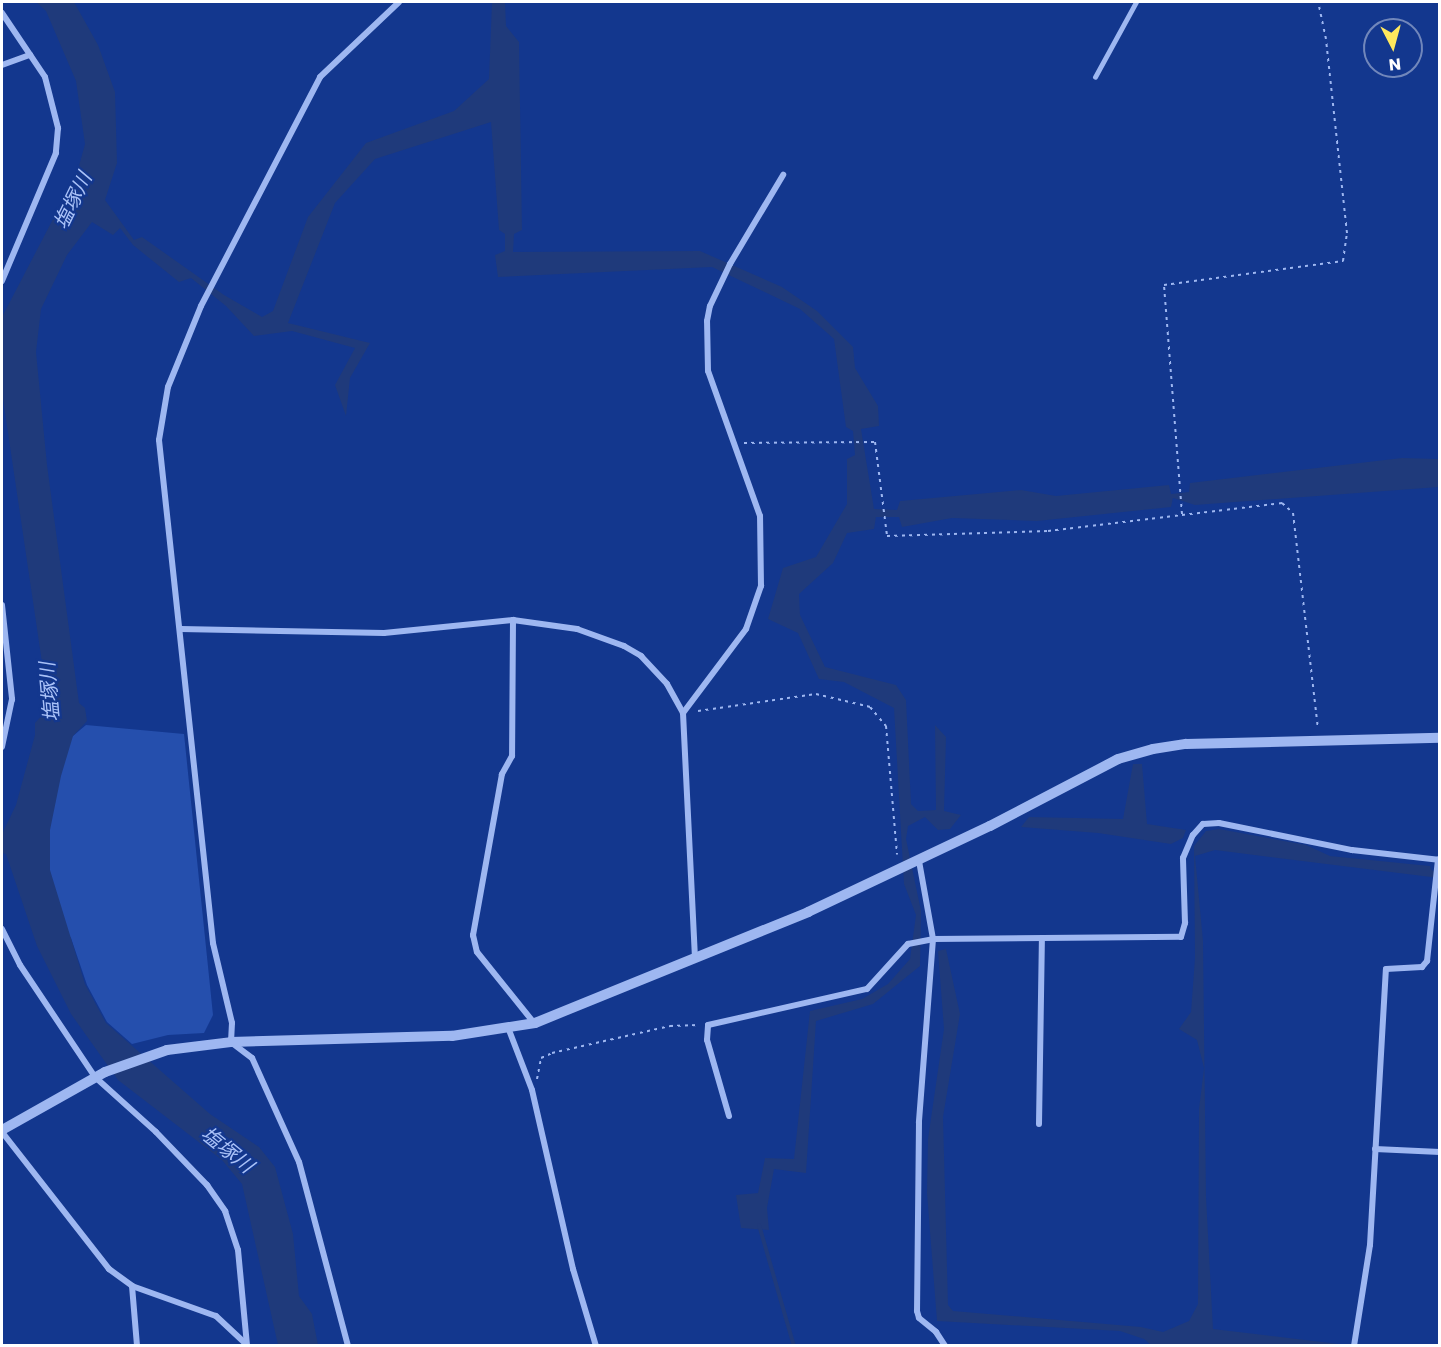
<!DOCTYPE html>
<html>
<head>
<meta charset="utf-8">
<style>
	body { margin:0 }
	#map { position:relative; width:1441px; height:1347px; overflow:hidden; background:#13378e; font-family:Poppins,"Noto Sans JP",sans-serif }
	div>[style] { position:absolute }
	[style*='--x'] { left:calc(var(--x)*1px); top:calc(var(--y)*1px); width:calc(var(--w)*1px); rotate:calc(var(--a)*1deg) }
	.green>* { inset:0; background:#254fad }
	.water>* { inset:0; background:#1f3a7b }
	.stream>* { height:4px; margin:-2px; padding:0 2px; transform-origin:2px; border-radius:2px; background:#1f3a7b }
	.path>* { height:2px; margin-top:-1px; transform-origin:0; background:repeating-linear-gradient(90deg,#9eb7f1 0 3px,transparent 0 7.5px) }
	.service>* { height:4.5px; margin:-2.25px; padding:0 2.25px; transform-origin:2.25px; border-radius:2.25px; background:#9eb7f1 }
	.minor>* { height:6px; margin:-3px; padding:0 3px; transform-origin:3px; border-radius:3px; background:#9eb7f1 }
	.tertiary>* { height:10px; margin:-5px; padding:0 5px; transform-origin:5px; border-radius:5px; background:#9eb7f1 }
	span { translate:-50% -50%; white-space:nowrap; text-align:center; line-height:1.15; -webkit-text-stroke:4.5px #13378e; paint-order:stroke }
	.water-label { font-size:20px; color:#aac2f8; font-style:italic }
	.frame { position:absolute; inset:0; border:3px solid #fff; pointer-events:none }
	.north { position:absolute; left:1363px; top:18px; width:60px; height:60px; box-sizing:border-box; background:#13378e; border:2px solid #7187bb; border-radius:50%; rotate:174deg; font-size:16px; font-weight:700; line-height:24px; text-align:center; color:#fff }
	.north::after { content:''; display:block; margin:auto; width:21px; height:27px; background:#ffe85d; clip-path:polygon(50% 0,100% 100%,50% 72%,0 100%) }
</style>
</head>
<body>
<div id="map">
	<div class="green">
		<div style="clip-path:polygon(86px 725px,184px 734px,213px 1015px,204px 1033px,168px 1035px,132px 1044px,107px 1022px,87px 985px,71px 938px,55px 918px,38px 823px,67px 741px)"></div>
	</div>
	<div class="water">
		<div style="clip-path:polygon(36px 2px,74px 2px,98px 45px,115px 92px,117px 163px,105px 200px,134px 240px,142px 237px,224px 295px,262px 317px,273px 311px,308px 217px,366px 143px,454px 111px,489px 79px,492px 2px,505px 2px,506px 26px,519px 42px,522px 230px,514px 234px,513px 252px,700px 251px,782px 287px,817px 311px,853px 347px,855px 368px,878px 406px,879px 426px,861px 429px,874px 509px,897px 510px,900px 501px,1021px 490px,1056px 496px,1169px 485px,1171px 494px,1189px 492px,1190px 483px,1402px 458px,1439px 459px,1439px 487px,1195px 505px,1173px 498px,1171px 507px,1037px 521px,952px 518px,902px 527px,899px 517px,876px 517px,874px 529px,847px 533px,833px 563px,799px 594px,800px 615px,825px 667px,896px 685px,906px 700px,911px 804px,918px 811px,936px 810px,935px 725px,946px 737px,944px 811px,961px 815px,950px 829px,938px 830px,925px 817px,908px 826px,906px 839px,921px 911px,920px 966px,873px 1004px,816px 1021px,806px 1173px,774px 1169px,767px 1208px,769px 1230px,741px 1228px,736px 1195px,758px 1193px,765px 1158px,794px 1159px,810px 1011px,862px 999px,888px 984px,910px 959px,916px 915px,904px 884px,894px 708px,844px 682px,819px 679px,798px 633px,768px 619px,783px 568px,816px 557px,847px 504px,847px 459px,855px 455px,853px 431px,846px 427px,834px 339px,800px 309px,712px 267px,498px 277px,495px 255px,505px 251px,505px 234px,499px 230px,491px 122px,375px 159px,335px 203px,288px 323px,370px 343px,350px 378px,346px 416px,335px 385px,355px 348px,292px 331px,254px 336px,226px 306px,191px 278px,179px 282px,133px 245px,120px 228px,113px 235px,92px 222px,67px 255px,41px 309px,36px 352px,47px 465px,79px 703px,85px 708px,87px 721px,73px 736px,61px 776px,50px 830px,50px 870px,85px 984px,106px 1023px,210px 1114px,259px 1147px,275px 1167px,293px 1234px,299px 1296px,312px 1314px,318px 1345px,278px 1345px,242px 1184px,222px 1160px,118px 1080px,71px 1014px,37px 946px,6px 854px,2px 853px,2px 834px,16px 805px,35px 735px,35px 723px,45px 712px,44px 676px,3px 399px,2px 317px,77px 173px,85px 144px,76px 81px,46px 11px)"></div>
		<div style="clip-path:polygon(1133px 764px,1142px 764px,1147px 824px,1186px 830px,1183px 838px,1171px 844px,1098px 833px,1021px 827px,1029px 817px,1123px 819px)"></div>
		<div style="clip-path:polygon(1219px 829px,1306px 845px,1330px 856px,1430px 866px,1431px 870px,1439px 872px,1439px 878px,1215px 850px,1195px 856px,1203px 941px,1206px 1197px,1213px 1329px,1347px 1345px,1151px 1345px,1144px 1339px,1120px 1331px,937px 1321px,927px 1193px,928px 1139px,944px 1029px,938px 951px,946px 949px,960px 1014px,943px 1117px,948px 1305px,953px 1311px,1141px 1327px,1163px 1332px,1189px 1321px,1198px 1304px,1199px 1109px,1204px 1068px,1197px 1040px,1179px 1029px,1191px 1012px,1195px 958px,1194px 846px,1206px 831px)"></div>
	</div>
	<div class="stream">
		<div style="--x:759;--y:1225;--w:126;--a:73.9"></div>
	</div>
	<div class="path">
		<div style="--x:744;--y:443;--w:131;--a:-0.4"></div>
		<div style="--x:875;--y:442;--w:95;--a:82.7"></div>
		<div style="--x:887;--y:536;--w:161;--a:-1.8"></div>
		<div style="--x:1048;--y:531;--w:236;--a:-6.8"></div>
		<div style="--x:1282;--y:503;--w:15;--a:42"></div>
		<div style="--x:1293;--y:513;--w:217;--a:83.4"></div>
		<div style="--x:1182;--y:514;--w:230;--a:-94.5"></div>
		<div style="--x:1164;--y:285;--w:181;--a:-7.6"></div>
		<div style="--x:1343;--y:261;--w:28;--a:-82"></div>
		<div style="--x:1347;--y:233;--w:195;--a:-96.2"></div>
		<div style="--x:1326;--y:39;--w:38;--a:-102"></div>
		<div style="--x:698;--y:711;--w:119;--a:-8.2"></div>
		<div style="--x:816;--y:694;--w:56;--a:13.5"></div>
		<div style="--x:870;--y:707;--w:25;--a:50"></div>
		<div style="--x:886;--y:726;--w:129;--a:85.1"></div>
		<div style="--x:537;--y:1079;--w:21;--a:-79"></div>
		<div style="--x:541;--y:1058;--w:12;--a:-24"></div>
		<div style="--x:552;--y:1053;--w:121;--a:-12.9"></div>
		<div style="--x:670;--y:1026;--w:29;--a:-2"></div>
	</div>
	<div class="service">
		<div style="--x:1095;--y:77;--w:85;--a:-61.3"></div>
	</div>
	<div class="minor">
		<div style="--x:2;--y:13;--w:77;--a:56.1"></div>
		<div style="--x:45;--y:77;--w:53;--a:75.7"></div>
		<div style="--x:58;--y:128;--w:25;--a:95"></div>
		<div style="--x:56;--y:153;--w:139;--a:112.9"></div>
		<div style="--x:2;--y:65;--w:30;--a:-20"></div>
		<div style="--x:2;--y:605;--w:95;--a:83.9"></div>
		<div style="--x:12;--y:699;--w:49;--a:101.8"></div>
		<div style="--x:513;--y:620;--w:136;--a:90.4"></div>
		<div style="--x:512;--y:756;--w:21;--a:119"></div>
		<div style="--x:502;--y:774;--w:164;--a:100.2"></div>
		<div style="--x:473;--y:935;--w:17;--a:77"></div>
		<div style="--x:477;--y:952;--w:91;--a:51.2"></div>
		<div style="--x:181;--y:629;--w:203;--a:1.1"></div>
		<div style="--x:384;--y:633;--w:130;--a:-5.8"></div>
		<div style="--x:513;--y:620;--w:65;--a:8"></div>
		<div style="--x:577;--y:629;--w:50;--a:19.9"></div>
		<div style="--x:624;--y:646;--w:20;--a:30"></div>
		<div style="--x:641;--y:656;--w:38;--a:47"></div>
		<div style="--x:667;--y:684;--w:33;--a:61"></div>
		<div style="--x:683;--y:713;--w:246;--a:87.2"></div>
		<div style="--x:683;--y:713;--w:105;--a:-53.1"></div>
		<div style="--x:746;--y:629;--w:46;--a:-70.8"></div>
		<div style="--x:761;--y:586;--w:70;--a:-90.8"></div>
		<div style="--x:760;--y:516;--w:154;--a:-109.7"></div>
		<div style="--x:708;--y:371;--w:50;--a:-91.1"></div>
		<div style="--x:707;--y:321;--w:15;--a:-79"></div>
		<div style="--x:710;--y:306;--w:47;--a:-64.5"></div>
		<div style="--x:730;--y:264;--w:104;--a:-59.2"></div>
		<div style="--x:919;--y:861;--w:79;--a:79.8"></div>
		<div style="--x:933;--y:939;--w:184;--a:94.4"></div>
		<div style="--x:919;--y:1122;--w:189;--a:90.6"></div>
		<div style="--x:917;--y:1311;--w:7;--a:74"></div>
		<div style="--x:919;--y:1318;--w:22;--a:39"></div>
		<div style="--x:936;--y:1332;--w:17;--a:57"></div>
		<div style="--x:2;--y:929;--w:40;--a:63.4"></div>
		<div style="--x:20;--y:965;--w:135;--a:56.2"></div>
		<div style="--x:95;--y:1077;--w:82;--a:42"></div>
		<div style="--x:156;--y:1132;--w:74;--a:46.1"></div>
		<div style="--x:207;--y:1185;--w:32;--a:55"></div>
		<div style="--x:225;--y:1211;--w:41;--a:71.6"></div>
		<div style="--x:238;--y:1250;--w:96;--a:84.6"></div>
		<div style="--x:509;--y:1030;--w:64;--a:69"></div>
		<div style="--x:532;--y:1090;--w:184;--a:77.1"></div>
		<div style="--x:573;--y:1269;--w:80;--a:73.4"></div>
		<div style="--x:729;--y:1116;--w:79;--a:-106.1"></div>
		<div style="--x:707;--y:1040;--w:15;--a:-86"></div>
		<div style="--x:708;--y:1025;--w:163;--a:-12.8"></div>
		<div style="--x:867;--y:989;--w:61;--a:-47.7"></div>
		<div style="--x:908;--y:944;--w:25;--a:-11"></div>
		<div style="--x:933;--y:939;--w:248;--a:-0.5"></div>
		<div style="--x:1181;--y:937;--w:15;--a:-74"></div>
		<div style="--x:1185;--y:923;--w:65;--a:-91.8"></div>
		<div style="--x:1183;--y:858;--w:25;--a:-67"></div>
		<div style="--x:1193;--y:835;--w:15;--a:-48"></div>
		<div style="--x:1203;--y:824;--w:16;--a:-4"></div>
		<div style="--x:1219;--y:823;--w:136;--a:11.5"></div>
		<div style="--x:1352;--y:850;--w:89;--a:6.5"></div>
		<div style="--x:1039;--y:1124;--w:186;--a:-89.1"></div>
		<div style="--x:2;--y:1132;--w:174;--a:52"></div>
		<div style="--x:109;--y:1269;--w:29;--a:36"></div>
		<div style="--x:132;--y:1286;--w:89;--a:19.7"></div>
		<div style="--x:216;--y:1316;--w:41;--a:43"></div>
		<div style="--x:1375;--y:1149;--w:65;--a:2.6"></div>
		<div style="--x:132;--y:1286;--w:60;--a:85.2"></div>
		<div style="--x:348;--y:1346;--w:190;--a:-104.9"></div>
		<div style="--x:299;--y:1162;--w:114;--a:-114.3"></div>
		<div style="--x:252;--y:1058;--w:26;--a:-143"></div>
		<div style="--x:231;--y:1042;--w:19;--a:-87"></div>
		<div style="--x:232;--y:1023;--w:82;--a:-103.4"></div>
		<div style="--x:213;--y:943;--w:506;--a:-96.13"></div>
		<div style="--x:159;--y:440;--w:54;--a:-80.4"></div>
		<div style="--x:168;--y:387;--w:87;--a:-67.8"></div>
		<div style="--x:201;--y:306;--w:258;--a:-62.5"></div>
		<div style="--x:320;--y:77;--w:109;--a:-43.5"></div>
		<div style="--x:1354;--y:1346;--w:102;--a:-81"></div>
		<div style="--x:1370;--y:1245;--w:276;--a:-86.7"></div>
		<div style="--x:1386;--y:969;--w:36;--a:-3"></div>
		<div style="--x:1422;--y:967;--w:8;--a:-50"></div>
		<div style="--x:1427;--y:961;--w:102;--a:-83.8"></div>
	</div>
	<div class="tertiary">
		<div style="--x:2;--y:1130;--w:118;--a:-29.4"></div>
		<div style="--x:105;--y:1072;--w:66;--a:-19.5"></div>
		<div style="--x:167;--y:1050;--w:64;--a:-7.1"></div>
		<div style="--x:231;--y:1042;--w:221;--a:-1.6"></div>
		<div style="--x:452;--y:1036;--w:84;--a:-8.9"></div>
		<div style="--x:535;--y:1023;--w:295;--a:-22.1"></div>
		<div style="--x:808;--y:912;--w:201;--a:-25.3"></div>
		<div style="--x:990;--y:826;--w:144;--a:-27.6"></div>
		<div style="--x:1118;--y:759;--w:36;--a:-16"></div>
		<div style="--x:1153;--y:749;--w:33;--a:-9"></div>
		<div style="--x:1186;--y:744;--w:254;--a:-1.4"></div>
	</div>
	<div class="water-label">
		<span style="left:73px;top:201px;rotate:-64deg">塩塚川</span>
		<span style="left:50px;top:692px;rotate:-95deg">塩塚川</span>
		<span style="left:227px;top:1150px;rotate:39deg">塩塚川</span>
	</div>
	<div class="frame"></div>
	<div class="north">N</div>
</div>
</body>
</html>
